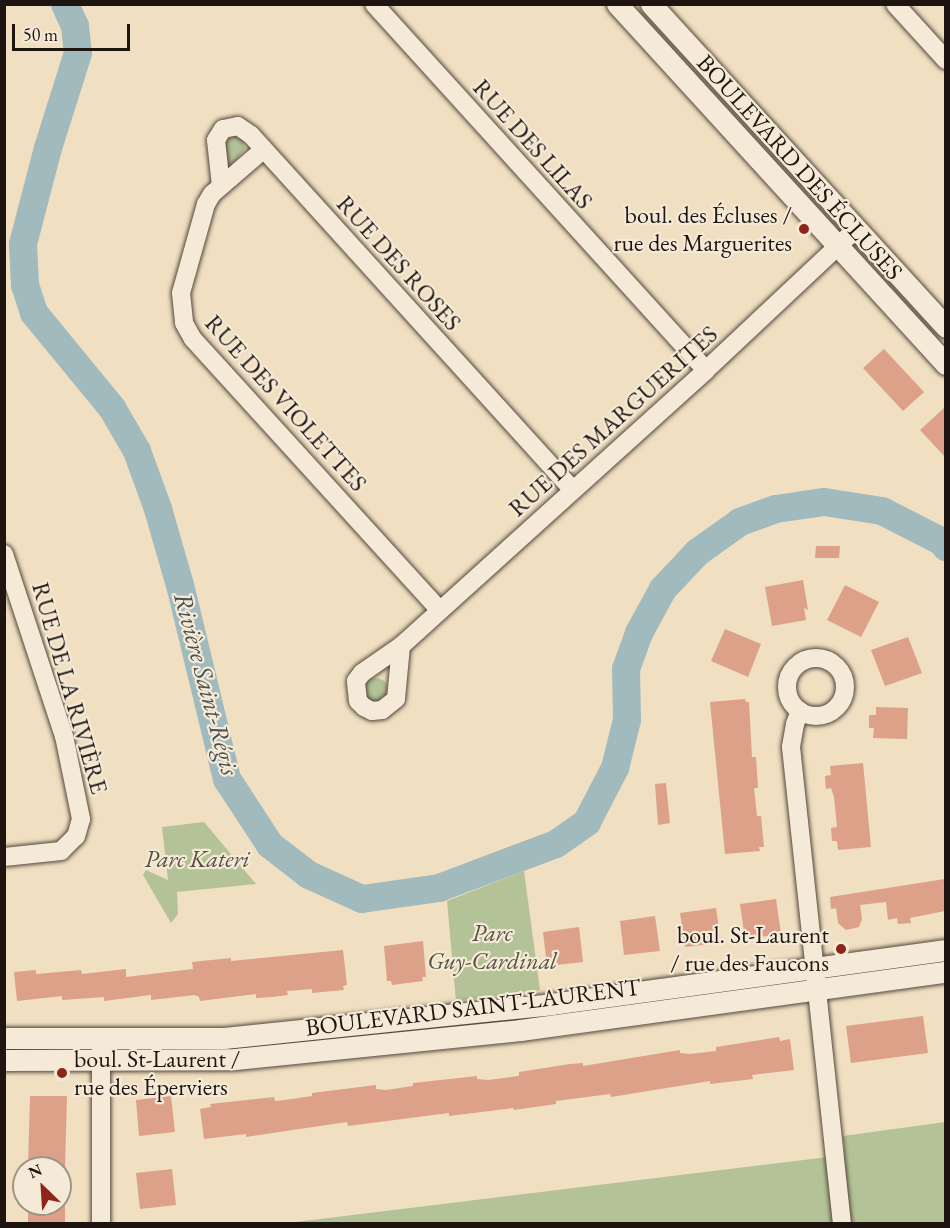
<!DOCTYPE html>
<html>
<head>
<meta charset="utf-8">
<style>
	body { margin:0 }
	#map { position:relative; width:950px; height:1228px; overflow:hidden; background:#f0dfc1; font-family:"EB Garamond",serif }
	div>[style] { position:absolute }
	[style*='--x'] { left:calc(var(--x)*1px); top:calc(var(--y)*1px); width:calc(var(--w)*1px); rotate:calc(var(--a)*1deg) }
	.green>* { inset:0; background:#b4c397 }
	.round { border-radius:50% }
	.river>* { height:28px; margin:-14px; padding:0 14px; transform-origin:14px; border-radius:14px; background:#a0babd }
	.building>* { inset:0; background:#dca188 }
	.roads { filter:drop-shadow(0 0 2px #53483c) drop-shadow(0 0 2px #53483c) }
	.minor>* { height:18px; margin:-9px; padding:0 9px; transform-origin:9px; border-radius:9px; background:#f5ead7 }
	.minor>.ring { margin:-9px; padding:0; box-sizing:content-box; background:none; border:18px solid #f5ead7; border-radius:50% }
	.tertiary>* { height:21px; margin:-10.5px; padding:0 10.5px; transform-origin:10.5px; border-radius:10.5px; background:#f5ead7 }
	.dots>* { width:16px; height:16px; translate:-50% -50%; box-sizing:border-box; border:3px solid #f5ead7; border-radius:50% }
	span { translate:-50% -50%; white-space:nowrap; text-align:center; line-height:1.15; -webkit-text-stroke:4.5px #f5ead7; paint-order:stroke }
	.street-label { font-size:24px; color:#1f1510 }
	.poi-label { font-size:24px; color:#1f1510 }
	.right { translate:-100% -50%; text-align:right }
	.left { translate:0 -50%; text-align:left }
	.park-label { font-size:24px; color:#53523f; font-style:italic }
	.water-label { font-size:26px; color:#4c4f4d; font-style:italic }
	.frame { position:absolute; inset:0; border:6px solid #1f1510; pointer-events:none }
	.north { position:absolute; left:12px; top:1156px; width:60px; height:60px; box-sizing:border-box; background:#f5ead7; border:2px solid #9f9587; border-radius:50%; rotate:335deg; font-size:16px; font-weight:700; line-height:24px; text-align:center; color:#1f1510 }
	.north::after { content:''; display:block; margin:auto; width:21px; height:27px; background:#8f2418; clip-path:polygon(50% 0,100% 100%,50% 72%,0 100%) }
	.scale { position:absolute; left:12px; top:24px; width:118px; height:27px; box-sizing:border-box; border:3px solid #1f1510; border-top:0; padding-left:8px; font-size:18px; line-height:21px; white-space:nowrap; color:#1f1510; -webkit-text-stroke:4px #f5ead7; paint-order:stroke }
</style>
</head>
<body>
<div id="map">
	<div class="green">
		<div style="clip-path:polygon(233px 136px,242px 139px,245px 149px,235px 161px,228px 165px,225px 141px)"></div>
		<div class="round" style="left:364px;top:678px;width:24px;height:24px"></div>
		<div style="clip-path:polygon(204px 822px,256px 884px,177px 892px,178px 914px,171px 923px,143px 875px,146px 870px,168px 880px,162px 827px)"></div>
		<div style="clip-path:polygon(524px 871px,540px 990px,456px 1001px,447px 901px)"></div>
		<div style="clip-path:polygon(945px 1122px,945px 1223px,279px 1224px,845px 1155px,843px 1136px)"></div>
	</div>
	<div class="river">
		<div style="--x:65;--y:4;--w:24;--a:66"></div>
		<div style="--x:75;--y:26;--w:27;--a:84"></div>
		<div style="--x:78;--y:53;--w:100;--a:107.5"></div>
		<div style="--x:48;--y:148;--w:99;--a:104.6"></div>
		<div style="--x:23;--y:244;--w:41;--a:87.2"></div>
		<div style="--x:25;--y:285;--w:29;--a:72"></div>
		<div style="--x:34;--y:313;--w:123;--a:50.6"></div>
		<div style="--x:112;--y:408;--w:50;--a:59.8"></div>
		<div style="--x:137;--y:451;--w:62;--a:70.1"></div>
		<div style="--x:158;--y:509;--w:79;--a:73.9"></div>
		<div style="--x:180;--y:585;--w:200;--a:76.4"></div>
		<div style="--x:227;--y:779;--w:79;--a:56.9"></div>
		<div style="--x:270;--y:845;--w:49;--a:37.6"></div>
		<div style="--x:309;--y:875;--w:58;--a:24.4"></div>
		<div style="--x:362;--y:899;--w:78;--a:-8.1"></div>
		<div style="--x:439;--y:888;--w:125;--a:-20.6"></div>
		<div style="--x:556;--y:844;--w:38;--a:-35"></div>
		<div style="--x:587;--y:822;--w:61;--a:-62.6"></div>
		<div style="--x:615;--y:768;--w:49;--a:-76"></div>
		<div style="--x:627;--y:720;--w:51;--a:-91.1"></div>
		<div style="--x:626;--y:669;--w:38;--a:-70"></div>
		<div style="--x:639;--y:633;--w:50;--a:-61.4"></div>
		<div style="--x:663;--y:589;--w:51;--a:-46.6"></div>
		<div style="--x:698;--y:552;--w:52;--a:-35.5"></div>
		<div style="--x:740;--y:522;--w:38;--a:-20"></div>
		<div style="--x:776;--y:509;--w:49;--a:-8.3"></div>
		<div style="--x:824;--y:502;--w:59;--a:8.8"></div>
		<div style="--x:882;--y:511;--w:66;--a:27"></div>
		<div style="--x:941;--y:541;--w:8;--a:50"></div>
	</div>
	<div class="building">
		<div style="clip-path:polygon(884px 349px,924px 392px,903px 411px,863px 368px)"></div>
		<div style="clip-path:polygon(945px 407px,945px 457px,920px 430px)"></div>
		<div style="clip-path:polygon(816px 546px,840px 546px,839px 558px,815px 558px)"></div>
		<div style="clip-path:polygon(803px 580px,808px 610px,804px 608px,806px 620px,772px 626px,765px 587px)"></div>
		<div style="clip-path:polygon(845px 585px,879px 602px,861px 637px,827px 620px)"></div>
		<div style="clip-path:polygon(725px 629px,761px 644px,748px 677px,711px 661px)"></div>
		<div style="clip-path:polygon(908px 637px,922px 673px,885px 686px,871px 650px)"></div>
		<div style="clip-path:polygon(745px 699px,746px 702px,749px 702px,752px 757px,756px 757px,758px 788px,754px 788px,757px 816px,761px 816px,764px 847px,759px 847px,760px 851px,725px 854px,710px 702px)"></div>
		<div style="clip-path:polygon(876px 707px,908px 708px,907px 739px,873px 738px,874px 728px,869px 728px,869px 715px,876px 715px)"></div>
		<div style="clip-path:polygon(863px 763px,871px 847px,838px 850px,837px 841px,832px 841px,831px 828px,837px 827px,834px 797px,831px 788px,826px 789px,825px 776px,831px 775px,830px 766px)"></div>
		<div style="clip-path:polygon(666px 783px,670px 823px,658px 825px,655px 784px)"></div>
		<div style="clip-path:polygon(945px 879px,945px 911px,910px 918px,911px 923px,898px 924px,897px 918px,888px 920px,886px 902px,860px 905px,862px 919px,859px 927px,846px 930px,838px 923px,836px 908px,831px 909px,830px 897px)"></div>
		<div style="clip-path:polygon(776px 899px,781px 934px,745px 939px,740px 904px)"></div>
		<div style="clip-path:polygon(716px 908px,721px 943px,685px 947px,680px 913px)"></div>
		<div style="clip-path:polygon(655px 916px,660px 951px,624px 955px,620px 921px)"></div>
		<div style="clip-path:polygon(579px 927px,583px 962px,547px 966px,543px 932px)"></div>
		<div style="clip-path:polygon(423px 941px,426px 977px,422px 977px,423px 981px,392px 985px,391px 981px,387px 981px,384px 946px)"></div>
		<div style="clip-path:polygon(343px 950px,347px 985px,343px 986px,344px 990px,312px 993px,312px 989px,287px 991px,288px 995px,272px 997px,256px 998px,256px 994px,200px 1001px,199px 997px,195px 995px,151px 1000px,151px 995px,104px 1001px,104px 997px,62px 1000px,62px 996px,17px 1001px,14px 972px,36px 970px,36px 974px,81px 970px,82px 974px,126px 969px,126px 977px,193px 969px,192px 962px,231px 958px,231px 961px)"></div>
		<div style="clip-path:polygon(923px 1016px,928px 1053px,851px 1063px,846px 1026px)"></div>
		<div style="clip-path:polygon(779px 1037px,780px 1041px,790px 1039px,794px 1070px,752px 1075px,753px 1079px,710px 1084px,710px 1081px,611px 1097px,610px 1094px,556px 1101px,556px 1104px,514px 1110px,513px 1108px,449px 1116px,449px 1113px,348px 1126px,347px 1122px,246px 1137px,246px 1134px,204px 1139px,200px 1109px,211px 1107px,210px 1104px,274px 1097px,275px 1101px,285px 1100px,312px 1096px,312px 1093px,376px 1085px,376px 1089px,386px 1090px,413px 1086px,413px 1083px,477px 1076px,477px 1079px,488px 1080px,519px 1076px,519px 1072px,570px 1064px,583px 1063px,583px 1066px,680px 1050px,680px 1053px,690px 1054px,716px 1051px,716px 1047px)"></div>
		<div style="clip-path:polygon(30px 1096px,67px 1096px,65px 1168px,28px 1168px)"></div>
		<div style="clip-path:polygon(171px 1096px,175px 1132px,139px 1136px,136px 1100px)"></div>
		<div style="clip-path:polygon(172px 1169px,176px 1205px,140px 1209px,136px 1173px)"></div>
		<div style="clip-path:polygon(28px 1204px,65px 1204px,65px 1224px,28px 1224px)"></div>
	</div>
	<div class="roads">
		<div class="minor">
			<div style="--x:374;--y:4;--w:494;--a:47.8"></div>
			<div style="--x:895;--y:4;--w:76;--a:47.7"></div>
			<div style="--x:263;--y:150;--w:67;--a:139.2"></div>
			<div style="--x:212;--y:194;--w:12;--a:121"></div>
			<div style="--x:206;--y:204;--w:92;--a:105.7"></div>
			<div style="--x:181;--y:293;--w:30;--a:84"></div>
			<div style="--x:184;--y:323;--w:18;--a:61"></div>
			<div style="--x:193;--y:339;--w:367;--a:47.7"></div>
			<div style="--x:221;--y:186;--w:46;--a:-96.2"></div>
			<div style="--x:216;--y:140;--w:13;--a:-58"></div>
			<div style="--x:223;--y:129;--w:15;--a:-11"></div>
			<div style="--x:238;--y:126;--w:16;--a:35"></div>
			<div style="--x:251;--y:135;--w:479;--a:47.8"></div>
			<div style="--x:4;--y:554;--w:192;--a:71.8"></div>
			<div style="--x:64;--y:736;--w:85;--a:78.4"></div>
			<div style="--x:81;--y:819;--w:18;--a:106"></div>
			<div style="--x:76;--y:836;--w:21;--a:135"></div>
			<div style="--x:61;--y:851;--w:57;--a:174"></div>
			<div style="--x:401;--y:646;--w:411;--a:-42.1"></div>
			<div style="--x:706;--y:370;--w:206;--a:-43.2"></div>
			<div style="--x:401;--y:646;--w:53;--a:95.4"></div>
			<div style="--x:396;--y:699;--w:18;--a:142"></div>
			<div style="--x:382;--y:710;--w:10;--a:174"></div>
			<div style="--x:372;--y:711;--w:9;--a:-153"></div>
			<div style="--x:364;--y:707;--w:8;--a:-135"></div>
			<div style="--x:358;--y:701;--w:20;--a:-96"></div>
			<div style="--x:356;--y:681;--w:10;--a:-53"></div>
			<div style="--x:362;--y:673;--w:47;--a:-34.7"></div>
			<div class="ring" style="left:787px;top:658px;width:40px;height:40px"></div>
			<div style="--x:800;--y:711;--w:14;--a:111"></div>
			<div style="--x:795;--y:724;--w:23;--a:100"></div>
			<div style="--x:791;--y:747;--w:480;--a:83.9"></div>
			<div style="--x:101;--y:1046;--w:178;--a:90"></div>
		</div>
		<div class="tertiary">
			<div style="--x:617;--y:4;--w:488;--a:47.6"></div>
			<div style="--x:651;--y:4;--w:437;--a:47.6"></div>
			<div style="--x:4;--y:1038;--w:220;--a:0"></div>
			<div style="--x:224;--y:1038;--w:329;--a:-5.9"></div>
			<div style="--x:551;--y:1004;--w:399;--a:-7.8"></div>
			<div style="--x:4;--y:1060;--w:231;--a:-0.2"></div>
			<div style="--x:235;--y:1059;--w:286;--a:-5.8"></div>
			<div style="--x:520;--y:1030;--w:430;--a:-7.8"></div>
		</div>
	</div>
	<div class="dots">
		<div style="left:804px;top:229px;background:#8f2418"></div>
		<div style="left:841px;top:949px;background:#8f2418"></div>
		<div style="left:62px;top:1073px;background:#8f2418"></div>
	</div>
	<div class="street-label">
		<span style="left:533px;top:144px;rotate:48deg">RUE DES LILAS</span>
		<span style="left:800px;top:167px;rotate:48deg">BOULEVARD DES ÉCLUSES</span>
		<span style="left:399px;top:263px;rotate:48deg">RUE DES ROSES</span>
		<span style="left:286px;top:403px;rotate:48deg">RUE DES VIOLETTES</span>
		<span style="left:613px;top:421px;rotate:-42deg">RUE DES MARGUERITES</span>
		<span style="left:70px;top:688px;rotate:74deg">RUE DE LA RIVIÈRE</span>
		<span style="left:473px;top:1007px;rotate:-7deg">BOULEVARD SAINT-LAURENT</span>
	</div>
	<div class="poi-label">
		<span class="right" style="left:792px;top:229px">boul. des Écluses /<br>rue des Marguerites</span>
		<span class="right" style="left:829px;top:949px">boul. St-Laurent<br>/ rue des Faucons</span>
		<span class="left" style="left:74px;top:1073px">boul. St-Laurent /<br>rue des Éperviers</span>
	</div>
	<div class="park-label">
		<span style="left:197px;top:859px">Parc Kateri</span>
		<span style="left:492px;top:947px">Parc<br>Guy-Cardinal</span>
	</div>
	<div class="water-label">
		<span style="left:206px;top:684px;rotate:75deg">Rivière Saint-Régis</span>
	</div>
	<div class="frame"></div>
	<div class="north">N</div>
	<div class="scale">50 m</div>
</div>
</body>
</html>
